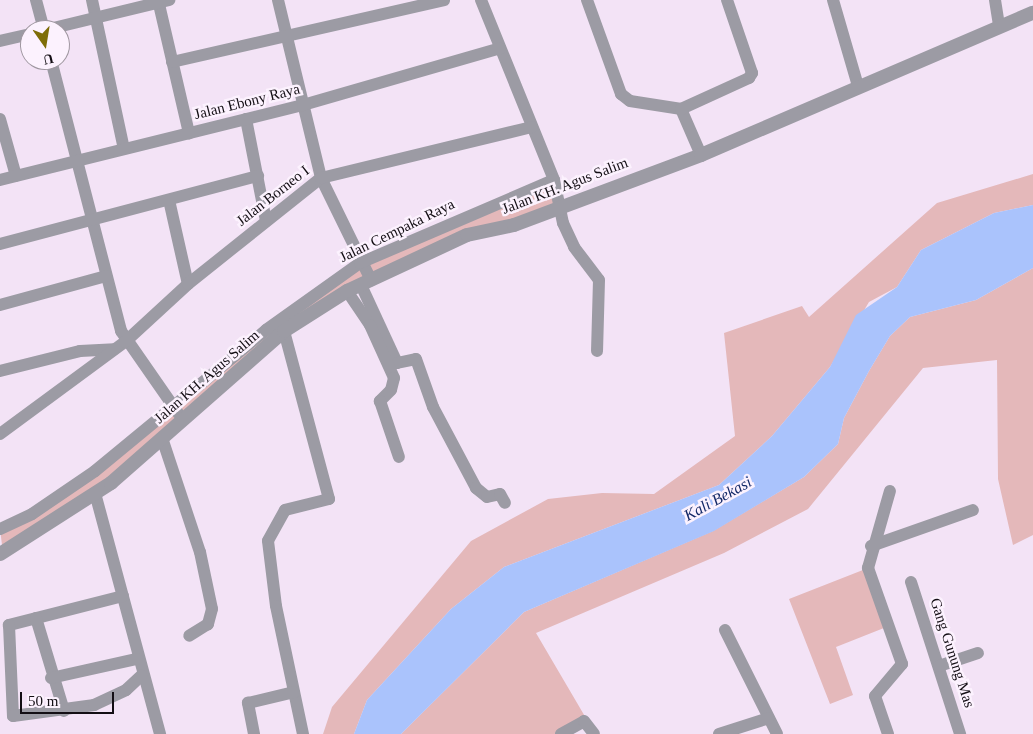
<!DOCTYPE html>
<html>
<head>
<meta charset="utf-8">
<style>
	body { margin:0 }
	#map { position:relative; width:1033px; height:734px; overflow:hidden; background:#f3e3f6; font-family:Georgia,serif }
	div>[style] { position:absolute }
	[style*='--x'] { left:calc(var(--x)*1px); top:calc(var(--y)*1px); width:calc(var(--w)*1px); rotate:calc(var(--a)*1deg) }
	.green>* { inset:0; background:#e4b8ba }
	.water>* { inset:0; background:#aac3fc }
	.minor>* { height:12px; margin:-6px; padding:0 6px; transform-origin:6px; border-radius:6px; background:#9c9ba4 }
	.tertiary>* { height:14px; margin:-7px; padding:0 7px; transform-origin:7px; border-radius:7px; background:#9c9ba4 }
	span { translate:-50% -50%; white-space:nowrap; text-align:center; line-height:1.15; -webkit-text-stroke:5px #fcf2fe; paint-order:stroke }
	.street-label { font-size:15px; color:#130e14 }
	.water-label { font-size:16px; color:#142968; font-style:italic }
	.north { position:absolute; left:20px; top:20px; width:50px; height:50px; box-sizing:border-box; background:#fcf2fe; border:1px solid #9f97a0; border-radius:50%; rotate:167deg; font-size:14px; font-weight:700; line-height:20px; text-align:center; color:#130e14 }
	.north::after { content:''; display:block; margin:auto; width:18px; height:22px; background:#7f6d08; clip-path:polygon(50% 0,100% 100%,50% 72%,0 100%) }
	.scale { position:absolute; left:20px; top:692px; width:94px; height:22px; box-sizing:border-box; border:2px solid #130e14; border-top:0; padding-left:6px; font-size:15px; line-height:18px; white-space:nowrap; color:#130e14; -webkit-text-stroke:4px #fcf2fe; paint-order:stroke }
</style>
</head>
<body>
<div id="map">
	<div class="green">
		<div style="clip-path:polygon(1033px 174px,1033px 205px,994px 213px,921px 250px,897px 287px,869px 302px,830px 367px,772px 436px,719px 485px,504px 567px,451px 609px,367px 700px,354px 734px,323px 734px,332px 707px,471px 541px,548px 499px,602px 493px,654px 494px,735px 436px,724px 333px,802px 306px,809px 317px,937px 203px)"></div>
		<div style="clip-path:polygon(554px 180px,560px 205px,467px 235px,295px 324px,162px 438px,3px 553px,0 529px,32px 514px,360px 263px)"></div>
		<div style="clip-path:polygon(1033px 268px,1033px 535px,1013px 545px,998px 479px,997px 360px,923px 368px,808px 509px,724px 553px,536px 633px,590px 725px,561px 734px,401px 734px,524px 612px,713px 531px,804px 477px,838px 444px,844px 418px,869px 371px,890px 336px,910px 317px,976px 300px)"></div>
		<div style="clip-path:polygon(868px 568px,889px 626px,836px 647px,853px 695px,830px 704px,789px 599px)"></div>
	</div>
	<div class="water">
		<div style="clip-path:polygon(1033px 205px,1033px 268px,976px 300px,910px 317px,890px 336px,869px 371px,844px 418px,838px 444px,804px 477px,714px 531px,524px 612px,401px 734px,354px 734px,367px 700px,451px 609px,504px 567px,719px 485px,772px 436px,830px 367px,856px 315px,897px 287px,921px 250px,994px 213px)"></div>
	</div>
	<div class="minor">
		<div style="--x:36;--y:0;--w:31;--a:75"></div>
		<div style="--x:92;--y:0;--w:152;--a:77.9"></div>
		<div style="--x:158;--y:0;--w:137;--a:76.9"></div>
		<div style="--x:278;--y:0;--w:183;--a:76.4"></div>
		<div style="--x:321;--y:178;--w:114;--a:63.9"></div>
		<div style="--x:481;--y:0;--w:194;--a:67.9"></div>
		<div style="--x:554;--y:180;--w:44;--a:78.2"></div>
		<div style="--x:563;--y:223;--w:26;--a:65"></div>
		<div style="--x:574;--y:247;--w:41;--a:52.9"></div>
		<div style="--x:599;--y:280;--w:71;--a:91.6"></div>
		<div style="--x:587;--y:0;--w:100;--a:70.1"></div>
		<div style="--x:621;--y:94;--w:11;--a:38"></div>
		<div style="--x:630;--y:101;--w:52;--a:8.9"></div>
		<div style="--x:833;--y:0;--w:90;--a:73.8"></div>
		<div style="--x:995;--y:0;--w:26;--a:81"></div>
		<div style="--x:45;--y:30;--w:128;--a:-13.6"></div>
		<div style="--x:0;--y:41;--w:31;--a:-13"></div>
		<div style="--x:51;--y:60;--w:280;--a:75.5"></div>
		<div style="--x:121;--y:331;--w:100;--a:55.2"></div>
		<div style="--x:172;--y:62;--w:279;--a:-12.8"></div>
		<div style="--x:0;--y:119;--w:59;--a:74.3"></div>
		<div style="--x:246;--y:119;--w:104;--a:78.9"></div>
		<div style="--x:701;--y:155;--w:50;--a:-113.5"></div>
		<div style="--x:681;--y:109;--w:75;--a:-24.5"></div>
		<div style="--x:749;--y:78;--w:6;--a:-59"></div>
		<div style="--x:752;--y:73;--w:77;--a:-108.9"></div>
		<div style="--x:0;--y:180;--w:312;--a:-13.9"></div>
		<div style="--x:303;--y:105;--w:205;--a:-16.1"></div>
		<div style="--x:169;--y:200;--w:86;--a:77.3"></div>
		<div style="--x:0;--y:244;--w:267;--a:-14.8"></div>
		<div style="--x:361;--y:285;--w:86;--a:65.2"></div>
		<div style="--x:397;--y:363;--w:19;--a:-12"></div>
		<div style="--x:416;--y:359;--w:51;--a:70.5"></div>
		<div style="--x:433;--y:407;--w:92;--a:62"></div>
		<div style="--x:476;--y:488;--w:14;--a:39"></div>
		<div style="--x:487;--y:497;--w:13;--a:-13"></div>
		<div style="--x:500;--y:494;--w:10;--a:61"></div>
		<div style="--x:347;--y:291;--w:41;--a:55.9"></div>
		<div style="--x:370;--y:325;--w:58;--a:65.6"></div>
		<div style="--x:394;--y:378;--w:12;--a:104"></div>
		<div style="--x:391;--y:390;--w:16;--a:135"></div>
		<div style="--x:380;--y:401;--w:59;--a:71.3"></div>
		<div style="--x:0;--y:305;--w:110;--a:-15.3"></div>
		<div style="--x:284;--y:331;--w:174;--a:75"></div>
		<div style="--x:329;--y:499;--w:45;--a:166"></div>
		<div style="--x:285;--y:510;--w:35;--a:119"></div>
		<div style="--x:268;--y:541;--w:65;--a:83"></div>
		<div style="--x:276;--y:606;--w:131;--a:78.1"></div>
		<div style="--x:0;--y:371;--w:82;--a:-14"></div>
		<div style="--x:80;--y:351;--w:34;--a:-3"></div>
		<div style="--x:0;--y:434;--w:155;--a:-36.4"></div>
		<div style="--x:125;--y:342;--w:86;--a:-42.6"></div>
		<div style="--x:188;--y:284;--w:170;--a:-38.6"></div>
		<div style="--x:321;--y:178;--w:217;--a:-13.6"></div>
		<div style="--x:162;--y:438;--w:120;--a:71.6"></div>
		<div style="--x:200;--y:552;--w:58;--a:78.1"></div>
		<div style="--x:212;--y:609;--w:16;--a:105"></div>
		<div style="--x:208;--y:624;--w:22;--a:148"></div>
		<div style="--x:95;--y:493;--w:250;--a:74.9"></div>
		<div style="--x:0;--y:529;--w:35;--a:-25"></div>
		<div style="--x:32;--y:514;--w:76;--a:-34.3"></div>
		<div style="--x:95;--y:471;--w:222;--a:-39.5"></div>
		<div style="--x:266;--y:330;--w:115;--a:-35.5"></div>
		<div style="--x:360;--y:263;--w:211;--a:-23.2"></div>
		<div style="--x:871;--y:546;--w:108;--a:-19.4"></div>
		<div style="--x:911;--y:582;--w:160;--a:72.1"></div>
		<div style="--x:123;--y:596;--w:118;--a:165.7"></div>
		<div style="--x:9;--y:625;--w:91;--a:87.5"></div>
		<div style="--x:13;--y:716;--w:82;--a:-7.7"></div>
		<div style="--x:94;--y:705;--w:35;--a:-25"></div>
		<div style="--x:126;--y:690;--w:21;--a:-43"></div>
		<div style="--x:36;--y:618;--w:97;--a:73.2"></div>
		<div style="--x:725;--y:630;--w:116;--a:63.4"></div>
		<div style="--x:939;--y:666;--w:41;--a:-18.4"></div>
		<div style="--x:51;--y:678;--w:88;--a:-12.5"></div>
		<div style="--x:254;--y:734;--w:32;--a:-101"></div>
		<div style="--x:248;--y:703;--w:47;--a:-13.4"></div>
		<div style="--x:561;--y:734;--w:26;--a:-29"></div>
		<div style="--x:584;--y:721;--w:16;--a:52"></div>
		<div style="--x:719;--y:734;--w:52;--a:-17.7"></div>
		<div style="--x:888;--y:734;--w:40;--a:-108.9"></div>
		<div style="--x:875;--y:696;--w:42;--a:-49.8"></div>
		<div style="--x:902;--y:664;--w:102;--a:-109.5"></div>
		<div style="--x:868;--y:568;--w:80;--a:-74.1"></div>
	</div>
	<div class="tertiary">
		<div style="--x:0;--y:554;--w:132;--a:-32.6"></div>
		<div style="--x:111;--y:483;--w:230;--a:-41.3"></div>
		<div style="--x:284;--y:331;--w:75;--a:-32.4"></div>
		<div style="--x:347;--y:291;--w:132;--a:-25"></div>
		<div style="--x:467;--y:235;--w:48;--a:-12"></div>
		<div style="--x:514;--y:225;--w:200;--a:-20.5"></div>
		<div style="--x:701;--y:155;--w:361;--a:-23.2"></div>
	</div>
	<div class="street-label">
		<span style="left:247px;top:102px;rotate:-14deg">Jalan Ebony Raya</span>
		<span style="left:565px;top:186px;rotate:-21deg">Jalan KH. Agus Salim</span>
		<span style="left:273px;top:196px;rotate:-38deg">Jalan Borneo I</span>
		<span style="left:397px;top:231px;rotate:-26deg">Jalan Cempaka Raya</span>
		<span style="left:207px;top:377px;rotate:-41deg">Jalan KH. Agus Salim</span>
		<span style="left:952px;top:653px;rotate:72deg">Gang Gunung Mas</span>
	</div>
	<div class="water-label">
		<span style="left:718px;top:499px;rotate:-29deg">Kali Bekasi</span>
	</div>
	<div class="north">U</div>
	<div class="scale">50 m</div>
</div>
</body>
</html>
